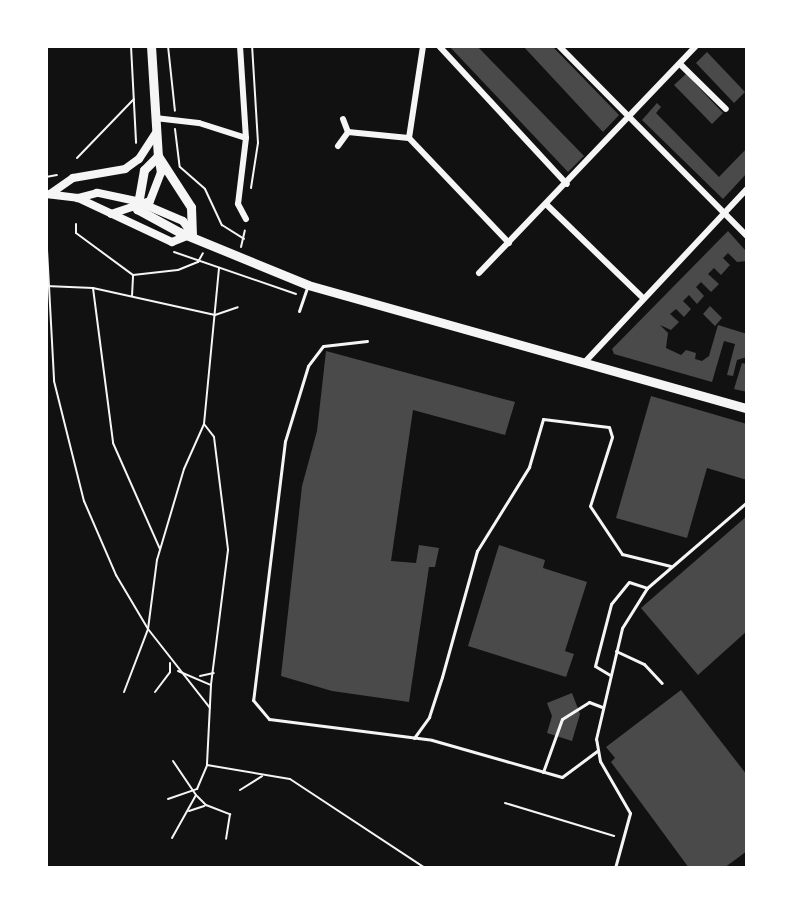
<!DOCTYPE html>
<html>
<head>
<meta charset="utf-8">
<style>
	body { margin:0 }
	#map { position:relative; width:793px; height:914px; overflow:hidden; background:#111; font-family:"Noto Sans",sans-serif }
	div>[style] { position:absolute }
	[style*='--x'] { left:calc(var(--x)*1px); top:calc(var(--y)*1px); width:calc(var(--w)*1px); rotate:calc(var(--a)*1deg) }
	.building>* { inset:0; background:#4a4a4a }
	.path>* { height:2px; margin:-1px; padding:0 1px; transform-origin:1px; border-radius:1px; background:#f5f5f5 }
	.service>* { height:3px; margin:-1.5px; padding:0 1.5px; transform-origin:1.5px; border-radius:1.5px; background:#f5f5f5 }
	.minor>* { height:6px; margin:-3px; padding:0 3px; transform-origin:3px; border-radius:3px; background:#f5f5f5 }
	.secondary>* { height:8px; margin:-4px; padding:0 4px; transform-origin:4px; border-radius:4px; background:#f5f5f5 }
	.primary>* { height:9px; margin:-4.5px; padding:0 4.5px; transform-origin:4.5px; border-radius:4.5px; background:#f5f5f5 }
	span { translate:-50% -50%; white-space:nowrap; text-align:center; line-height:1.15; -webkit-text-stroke:6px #fff; paint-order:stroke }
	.frame { position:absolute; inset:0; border:48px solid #fff; pointer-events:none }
</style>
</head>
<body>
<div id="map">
	<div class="building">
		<div style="clip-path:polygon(449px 46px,477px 46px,584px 156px,568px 172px)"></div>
		<div style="clip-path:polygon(523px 46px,552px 46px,619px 115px,603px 132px)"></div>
		<div style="clip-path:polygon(707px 52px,745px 92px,734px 103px,696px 63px)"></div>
		<div style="clip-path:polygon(686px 74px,723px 113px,712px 124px,674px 85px)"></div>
		<div style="clip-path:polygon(657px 103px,661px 107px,656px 113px,719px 177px,747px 148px,747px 173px,723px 199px,642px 120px)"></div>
		<div style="clip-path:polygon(728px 231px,745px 250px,747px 261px,737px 262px,728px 253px,723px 258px,730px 265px,721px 275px,714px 268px,708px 274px,719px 284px,711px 292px,701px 282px,696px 287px,704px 296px,697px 304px,689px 295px,683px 301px,691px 309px,684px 317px,676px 309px,670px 314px,679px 322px,671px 330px,660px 325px,668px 333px,666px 348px,681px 355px,686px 350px,696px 353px,695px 359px,702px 361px,709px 356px,718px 325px,747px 334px,747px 357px,737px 360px,733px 376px,727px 375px,735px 344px,724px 341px,712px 382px,614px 354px,612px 349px)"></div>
		<div style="clip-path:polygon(710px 306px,722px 318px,715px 326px,703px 314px)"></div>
		<div style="clip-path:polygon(326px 351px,515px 402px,505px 435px,413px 410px,391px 561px,416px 563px,419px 545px,439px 548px,435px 567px,429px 567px,409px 702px,332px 691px,281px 676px,302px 486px,317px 431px)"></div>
		<div style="clip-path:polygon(742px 363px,746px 364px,747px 392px,734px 389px)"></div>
		<div style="clip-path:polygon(651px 396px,747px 424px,747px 480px,707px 468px,687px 538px,616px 518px)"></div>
		<div style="clip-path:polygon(747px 516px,747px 631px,698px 675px,641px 608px)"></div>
		<div style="clip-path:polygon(499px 545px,545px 560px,543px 568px,587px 582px,565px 651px,574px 654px,566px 677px,468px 646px)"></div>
		<div style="clip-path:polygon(681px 690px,747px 775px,747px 851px,724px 868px,689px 868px,611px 762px,615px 758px,606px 747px)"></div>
		<div style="clip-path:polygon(572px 693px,580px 714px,572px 741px,547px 733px,552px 716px,547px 703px)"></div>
	</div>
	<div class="path">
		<div style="--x:131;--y:46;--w:97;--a:87"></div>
		<div style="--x:168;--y:46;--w:65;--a:83.9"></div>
		<div style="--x:175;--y:129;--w:38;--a:83"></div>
		<div style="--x:180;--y:167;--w:33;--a:41"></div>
		<div style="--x:205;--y:189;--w:40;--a:65"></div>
		<div style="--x:222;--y:225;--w:26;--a:32"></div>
		<div style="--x:77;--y:158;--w:82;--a:-46"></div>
		<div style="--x:46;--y:177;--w:11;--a:-10"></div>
		<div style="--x:251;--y:188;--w:46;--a:-81.2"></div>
		<div style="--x:258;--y:143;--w:97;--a:-93.5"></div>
		<div style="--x:76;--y:224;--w:9;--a:90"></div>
		<div style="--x:76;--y:233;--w:71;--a:36.4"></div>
		<div style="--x:133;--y:275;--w:45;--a:-6.3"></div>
		<div style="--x:178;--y:270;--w:22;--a:-22"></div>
		<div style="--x:198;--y:262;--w:10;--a:-61"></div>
		<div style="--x:46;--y:231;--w:150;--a:86.9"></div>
		<div style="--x:54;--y:381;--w:124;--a:76"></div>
		<div style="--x:84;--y:501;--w:81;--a:66.6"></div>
		<div style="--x:116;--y:575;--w:63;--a:59.3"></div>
		<div style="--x:148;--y:629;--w:100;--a:51.9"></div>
		<div style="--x:241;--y:247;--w:17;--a:-77"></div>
		<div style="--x:174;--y:252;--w:129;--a:19"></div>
		<div style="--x:46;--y:286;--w:47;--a:2.4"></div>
		<div style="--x:93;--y:288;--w:125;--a:12.5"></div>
		<div style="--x:215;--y:315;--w:24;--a:-19"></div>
		<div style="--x:93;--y:288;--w:156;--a:82.6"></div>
		<div style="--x:113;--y:443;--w:116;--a:66.1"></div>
		<div style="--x:132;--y:296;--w:20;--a:-87"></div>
		<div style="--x:204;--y:424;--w:16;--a:52"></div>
		<div style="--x:214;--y:437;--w:114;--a:82.9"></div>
		<div style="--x:228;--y:550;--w:136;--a:97.2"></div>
		<div style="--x:178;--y:671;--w:36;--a:23"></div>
		<div style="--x:211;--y:685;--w:80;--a:92.9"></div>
		<div style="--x:200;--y:676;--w:14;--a:-12"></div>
		<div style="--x:124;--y:692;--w:67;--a:-69.1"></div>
		<div style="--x:148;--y:629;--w:70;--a:-82.6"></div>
		<div style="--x:157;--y:560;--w:95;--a:-73.5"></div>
		<div style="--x:184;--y:469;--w:49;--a:-66"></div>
		<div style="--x:204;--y:424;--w:157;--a:-84.5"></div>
		<div style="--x:155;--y:692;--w:25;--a:-53"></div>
		<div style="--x:170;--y:672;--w:9;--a:-90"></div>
		<div style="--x:240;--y:790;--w:26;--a:-32"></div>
		<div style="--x:197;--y:796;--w:13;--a:45"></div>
		<div style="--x:206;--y:805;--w:26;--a:21"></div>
		<div style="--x:230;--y:814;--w:25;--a:99"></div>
		<div style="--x:168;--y:799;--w:31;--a:-19"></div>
		<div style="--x:197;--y:789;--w:26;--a:-67"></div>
		<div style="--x:207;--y:765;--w:84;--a:9.6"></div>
		<div style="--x:290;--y:779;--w:162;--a:33.4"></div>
		<div style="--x:505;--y:803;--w:114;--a:16.8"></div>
		<div style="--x:189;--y:811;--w:16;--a:-18"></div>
		<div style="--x:172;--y:838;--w:49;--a:-60.8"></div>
		<div style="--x:196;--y:795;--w:41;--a:-124.1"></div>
	</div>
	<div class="service">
		<div style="--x:299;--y:311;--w:24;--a:-71"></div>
		<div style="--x:367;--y:341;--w:44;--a:173.5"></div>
		<div style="--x:323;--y:346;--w:25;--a:127"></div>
		<div style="--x:308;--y:366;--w:78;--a:107"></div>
		<div style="--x:285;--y:441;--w:261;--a:97"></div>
		<div style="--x:253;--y:700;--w:25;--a:50"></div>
		<div style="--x:269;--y:719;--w:164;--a:7.3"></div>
		<div style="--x:432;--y:740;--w:135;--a:15.9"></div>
		<div style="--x:562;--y:777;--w:44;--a:-36.6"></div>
		<div style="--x:616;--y:651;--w:31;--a:25"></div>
		<div style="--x:644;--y:664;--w:26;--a:47"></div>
		<div style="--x:610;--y:675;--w:17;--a:-149"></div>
		<div style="--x:595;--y:666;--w:64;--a:-75.5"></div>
		<div style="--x:611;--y:604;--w:28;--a:-51"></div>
		<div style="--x:629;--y:582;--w:19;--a:18"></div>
		<div style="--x:414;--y:738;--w:26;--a:-54"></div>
		<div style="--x:429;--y:717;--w:42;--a:-72"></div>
		<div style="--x:442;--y:677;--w:131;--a:-74.5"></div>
		<div style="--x:477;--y:551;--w:99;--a:-58.2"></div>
		<div style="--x:529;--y:467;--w:50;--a:-73.7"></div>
		<div style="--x:543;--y:419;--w:66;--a:6.9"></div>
		<div style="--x:609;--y:427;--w:10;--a:73"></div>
		<div style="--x:612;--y:437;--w:72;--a:107.7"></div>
		<div style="--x:590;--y:506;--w:58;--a:56.3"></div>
		<div style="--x:622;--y:554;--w:50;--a:13.8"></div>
		<div style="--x:543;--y:772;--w:56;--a:-70.3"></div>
		<div style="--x:562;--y:719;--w:32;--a:-32"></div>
		<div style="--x:589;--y:702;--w:14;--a:21"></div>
		<div style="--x:615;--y:868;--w:57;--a:-74.7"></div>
		<div style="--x:630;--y:813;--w:60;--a:-120"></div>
		<div style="--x:600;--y:761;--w:22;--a:-100"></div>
		<div style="--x:596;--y:739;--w:114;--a:-76.8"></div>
		<div style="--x:622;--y:628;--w:47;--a:-58"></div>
		<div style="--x:647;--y:588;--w:132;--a:-40.7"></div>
	</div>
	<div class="minor">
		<div style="--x:240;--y:46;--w:92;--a:86.3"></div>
		<div style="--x:246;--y:138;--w:66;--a:96.9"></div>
		<div style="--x:238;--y:204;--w:17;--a:62"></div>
		<div style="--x:439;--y:46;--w:188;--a:47.2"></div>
		<div style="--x:559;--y:46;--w:267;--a:45.3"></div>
		<div style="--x:680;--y:64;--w:64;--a:44.4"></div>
		<div style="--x:155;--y:118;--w:44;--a:6.5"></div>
		<div style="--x:199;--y:123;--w:49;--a:17.7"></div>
		<div style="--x:343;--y:119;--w:14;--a:69"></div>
		<div style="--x:348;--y:132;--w:61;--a:5.6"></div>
		<div style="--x:409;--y:138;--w:145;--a:46.4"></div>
		<div style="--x:409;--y:138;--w:93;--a:-81.3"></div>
		<div style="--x:338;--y:146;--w:17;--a:-54"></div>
		<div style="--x:547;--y:205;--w:131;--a:44.1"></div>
		<div style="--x:479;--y:273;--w:314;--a:-46.3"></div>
		<div style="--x:584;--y:363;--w:238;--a:-46.9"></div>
	</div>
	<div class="secondary">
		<div style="--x:46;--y:194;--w:32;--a:7"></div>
		<div style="--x:78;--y:198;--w:104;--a:25.1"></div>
		<div style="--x:172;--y:242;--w:22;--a:-22"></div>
		<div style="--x:192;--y:234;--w:16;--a:-125"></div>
		<div style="--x:183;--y:221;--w:51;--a:-156.9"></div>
		<div style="--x:136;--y:201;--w:40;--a:-168"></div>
		<div style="--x:97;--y:193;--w:20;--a:165"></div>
		<div style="--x:50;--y:194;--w:28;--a:-35"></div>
		<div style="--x:73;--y:178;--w:53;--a:-9.8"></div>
		<div style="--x:125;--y:169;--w:17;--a:-36"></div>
		<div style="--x:139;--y:159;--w:31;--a:-57"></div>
		<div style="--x:111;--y:214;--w:41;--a:-18.4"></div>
		<div style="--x:150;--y:201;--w:30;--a:-69"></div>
		<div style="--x:161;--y:173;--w:12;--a:-99"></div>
	</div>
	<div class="primary">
		<div style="--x:151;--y:46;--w:110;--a:86.4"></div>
		<div style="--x:158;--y:156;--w:20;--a:135"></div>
		<div style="--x:144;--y:170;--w:40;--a:100"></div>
		<div style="--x:137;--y:209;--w:48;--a:28.7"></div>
		<div style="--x:179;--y:232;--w:139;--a:22.3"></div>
		<div style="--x:308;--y:285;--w:456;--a:15.7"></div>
		<div style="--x:158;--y:156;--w:61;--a:57.1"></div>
		<div style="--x:191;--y:207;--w:27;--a:88"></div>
	</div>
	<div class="frame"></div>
</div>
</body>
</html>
